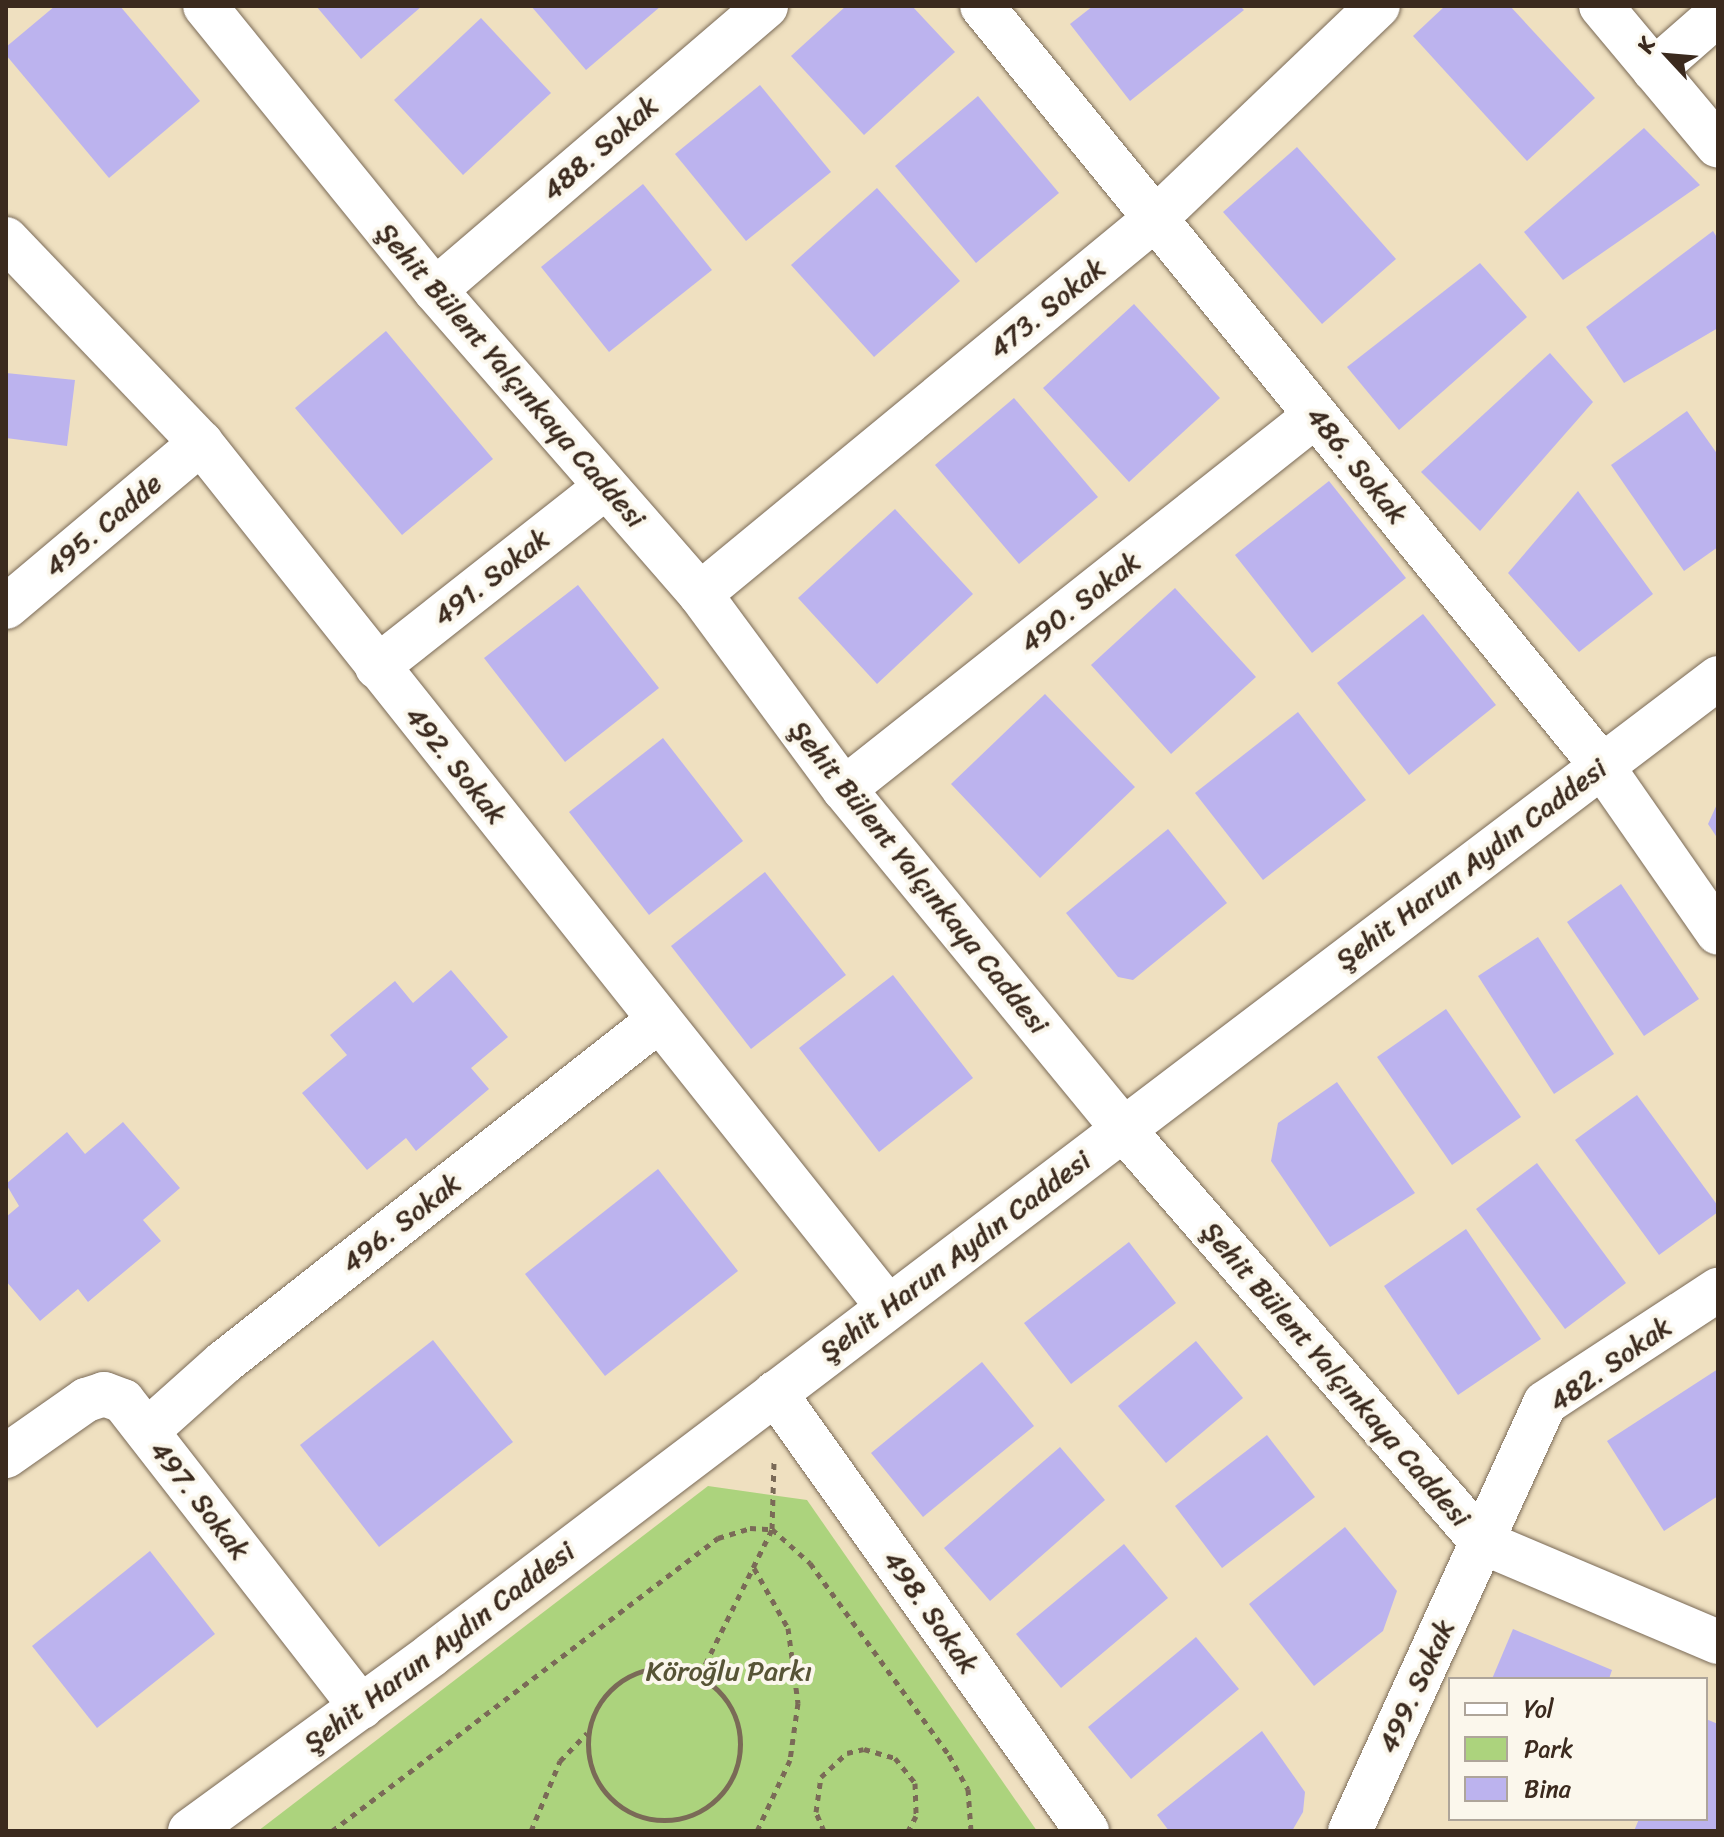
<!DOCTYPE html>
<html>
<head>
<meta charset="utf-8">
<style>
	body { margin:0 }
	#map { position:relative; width:1724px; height:1837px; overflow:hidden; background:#efe0c0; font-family:Sriracha,sans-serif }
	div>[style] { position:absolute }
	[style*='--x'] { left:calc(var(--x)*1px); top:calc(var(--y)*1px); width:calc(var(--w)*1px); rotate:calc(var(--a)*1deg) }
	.green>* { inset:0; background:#acd37d }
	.building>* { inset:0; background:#bcb3ee }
	.path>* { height:5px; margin-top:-2.5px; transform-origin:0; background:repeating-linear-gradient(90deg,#7a6a57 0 6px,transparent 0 12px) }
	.path>.ring { margin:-2.5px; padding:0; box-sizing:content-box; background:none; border:5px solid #7a6a57; border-radius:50% }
	.roads { filter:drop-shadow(0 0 2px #7a6a57) drop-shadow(0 0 2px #7a6a57) }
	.minor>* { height:44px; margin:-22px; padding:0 22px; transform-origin:22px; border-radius:22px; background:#fff }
	.major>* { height:44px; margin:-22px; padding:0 22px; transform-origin:22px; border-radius:22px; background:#fff }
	span { translate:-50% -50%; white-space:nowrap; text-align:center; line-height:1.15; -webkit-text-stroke:8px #fbf7ec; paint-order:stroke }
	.street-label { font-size:28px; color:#3b2a1e }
	.park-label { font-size:28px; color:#575436 }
	.frame { position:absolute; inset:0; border:8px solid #3b2a1e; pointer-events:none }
	.legend { position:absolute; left:1448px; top:1677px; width:260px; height:144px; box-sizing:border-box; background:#fbf7ec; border:2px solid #aea59a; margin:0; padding:10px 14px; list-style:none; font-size:24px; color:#3b2a1e }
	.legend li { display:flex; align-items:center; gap:16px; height:40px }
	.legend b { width:40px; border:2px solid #aea59a }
	.north { position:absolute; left:1628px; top:16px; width:80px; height:80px; -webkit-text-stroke:6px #fbf7ec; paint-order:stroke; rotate:296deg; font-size:22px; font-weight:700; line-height:32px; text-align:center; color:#3b2a1e }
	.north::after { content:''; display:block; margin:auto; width:28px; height:36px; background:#3b2a1e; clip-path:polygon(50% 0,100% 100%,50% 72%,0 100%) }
</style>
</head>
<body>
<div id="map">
	<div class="green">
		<div style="clip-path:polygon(708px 1486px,807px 1500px,1037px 1831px,258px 1831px)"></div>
	</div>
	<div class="building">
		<div style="clip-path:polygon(55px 6px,120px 6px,200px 101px,109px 178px,6px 55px,6px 47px)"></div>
		<div style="clip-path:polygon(316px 6px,422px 6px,361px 59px)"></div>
		<div style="clip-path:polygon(531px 6px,661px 6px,586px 70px)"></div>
		<div style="clip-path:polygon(846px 6px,912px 6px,955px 52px,864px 135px,791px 56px)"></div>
		<div style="clip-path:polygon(1093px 6px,1240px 6px,1244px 10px,1130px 101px,1070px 24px)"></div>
		<div style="clip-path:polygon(1445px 6px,1510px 6px,1595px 98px,1527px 161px,1413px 36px)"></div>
		<div style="clip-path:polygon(481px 18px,551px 93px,463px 175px,394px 100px)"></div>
		<div style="clip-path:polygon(760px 85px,831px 172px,746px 241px,675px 154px)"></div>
		<div style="clip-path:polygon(978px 96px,1059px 193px,976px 263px,895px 166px)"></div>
		<div style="clip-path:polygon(1644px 128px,1700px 185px,1563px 280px,1524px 232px)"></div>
		<div style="clip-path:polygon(1297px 147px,1396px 259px,1322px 324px,1223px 212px)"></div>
		<div style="clip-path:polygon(643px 184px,712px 270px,609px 352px,541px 267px)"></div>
		<div style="clip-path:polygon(877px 188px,960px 281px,874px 357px,791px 265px)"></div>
		<div style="clip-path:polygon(1713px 231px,1718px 239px,1718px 328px,1624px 383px,1586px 327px)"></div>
		<div style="clip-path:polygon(1480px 263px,1527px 317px,1399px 430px,1347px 367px)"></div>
		<div style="clip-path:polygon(1134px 304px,1220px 398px,1129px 482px,1043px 388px)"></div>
		<div style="clip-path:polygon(386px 331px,493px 459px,402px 535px,295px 408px)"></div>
		<div style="clip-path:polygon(1550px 353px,1593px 402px,1480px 531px,1421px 472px)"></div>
		<div style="clip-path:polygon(6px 373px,75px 380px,67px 446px,6px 438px)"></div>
		<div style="clip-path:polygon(1014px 398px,1098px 497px,1019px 564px,935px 465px)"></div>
		<div style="clip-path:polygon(1687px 411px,1718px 455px,1718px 547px,1684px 571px,1611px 465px)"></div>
		<div style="clip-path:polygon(1329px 481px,1406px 578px,1312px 653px,1235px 555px)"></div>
		<div style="clip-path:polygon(1578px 491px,1653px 594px,1579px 652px,1508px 573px)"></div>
		<div style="clip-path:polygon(895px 509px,973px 594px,877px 684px,798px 598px)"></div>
		<div style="clip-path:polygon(578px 585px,659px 688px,565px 762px,484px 658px)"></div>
		<div style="clip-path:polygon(1175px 588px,1256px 677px,1171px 754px,1091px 665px)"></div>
		<div style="clip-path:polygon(1423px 614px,1496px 705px,1409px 775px,1337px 683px)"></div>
		<div style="clip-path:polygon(1045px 694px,1135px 787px,1040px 878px,951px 784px)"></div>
		<div style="clip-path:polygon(1298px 712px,1366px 800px,1263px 880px,1195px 793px)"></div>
		<div style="clip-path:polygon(663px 738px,743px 841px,649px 915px,569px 812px)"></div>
		<div style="clip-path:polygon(1718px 802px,1718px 839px,1708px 824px)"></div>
		<div style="clip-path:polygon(1168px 829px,1227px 903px,1133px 980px,1118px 977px,1066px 913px)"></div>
		<div style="clip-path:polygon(765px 872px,846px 975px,751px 1049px,671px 946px)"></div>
		<div style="clip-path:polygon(1621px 884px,1699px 999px,1644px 1036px,1567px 922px)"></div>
		<div style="clip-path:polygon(1538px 937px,1614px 1054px,1554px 1094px,1478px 976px)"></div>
		<div style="clip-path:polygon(451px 970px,508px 1037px,471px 1068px,489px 1089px,416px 1151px,406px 1138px,367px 1170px,302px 1093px,347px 1055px,330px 1035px,395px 981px,413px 1003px)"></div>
		<div style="clip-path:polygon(893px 975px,973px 1078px,879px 1152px,799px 1048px)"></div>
		<div style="clip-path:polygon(1446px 1009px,1521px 1117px,1452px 1165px,1377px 1057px)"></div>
		<div style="clip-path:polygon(1337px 1082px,1415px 1193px,1330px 1247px,1271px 1161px,1278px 1123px)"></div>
		<div style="clip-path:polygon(1637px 1095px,1718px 1206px,1718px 1212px,1659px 1255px,1575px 1140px)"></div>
		<div style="clip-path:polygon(123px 1122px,180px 1188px,143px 1220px,161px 1241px,88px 1302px,78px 1289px,40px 1321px,6px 1281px,6px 1217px,19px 1206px,6px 1184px,67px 1132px,85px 1154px)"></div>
		<div style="clip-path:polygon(1537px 1163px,1626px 1283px,1565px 1329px,1476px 1209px)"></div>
		<div style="clip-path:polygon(658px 1169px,738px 1271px,605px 1376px,525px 1274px)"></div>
		<div style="clip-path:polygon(1466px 1229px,1541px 1339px,1458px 1395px,1384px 1286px)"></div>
		<div style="clip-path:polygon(1129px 1242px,1176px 1303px,1071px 1384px,1024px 1323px)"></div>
		<div style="clip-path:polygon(433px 1340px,513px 1442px,379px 1547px,300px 1445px)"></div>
		<div style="clip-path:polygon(1196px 1341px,1243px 1398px,1166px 1463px,1118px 1406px)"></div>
		<div style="clip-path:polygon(982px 1362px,1034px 1426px,923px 1517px,871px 1453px)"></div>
		<div style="clip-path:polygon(1718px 1369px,1718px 1496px,1664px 1531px,1607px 1441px)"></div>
		<div style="clip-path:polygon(1267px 1435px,1315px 1497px,1222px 1568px,1175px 1506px)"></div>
		<div style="clip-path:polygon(1060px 1447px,1105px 1500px,990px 1601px,944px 1548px)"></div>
		<div style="clip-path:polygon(1345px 1527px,1397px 1591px,1383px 1631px,1314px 1686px,1249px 1604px)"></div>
		<div style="clip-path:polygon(1124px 1544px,1168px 1598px,1061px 1688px,1016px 1634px)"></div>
		<div style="clip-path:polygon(150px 1551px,215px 1634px,97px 1728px,32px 1646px)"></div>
		<div style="clip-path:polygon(1513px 1629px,1612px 1670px,1609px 1679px,1492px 1679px)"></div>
		<div style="clip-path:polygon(1196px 1637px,1239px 1689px,1131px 1779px,1088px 1727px)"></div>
		<div style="clip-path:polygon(1706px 1719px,1718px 1724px,1718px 1831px,1634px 1831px,1639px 1819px,1706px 1819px)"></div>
		<div style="clip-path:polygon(1262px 1731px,1305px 1792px,1303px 1812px,1292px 1831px,1169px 1831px,1157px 1815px)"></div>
	</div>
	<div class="path">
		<div style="--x:754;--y:1568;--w:69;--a:60.5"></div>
		<div style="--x:788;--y:1628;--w:76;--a:82.4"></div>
		<div style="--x:798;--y:1703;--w:58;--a:98"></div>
		<div style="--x:790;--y:1760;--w:78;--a:114.9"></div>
		<div class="ring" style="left:588px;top:1668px;width:147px;height:147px"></div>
		<div style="--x:700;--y:1675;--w:163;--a:-63.7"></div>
		<div style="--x:772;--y:1529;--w:67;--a:-88.3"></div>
		<div style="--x:332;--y:1831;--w:485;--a:-37.2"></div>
		<div style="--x:718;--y:1538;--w:34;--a:-17"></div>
		<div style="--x:750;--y:1528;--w:22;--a:3"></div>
		<div style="--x:772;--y:1529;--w:51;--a:41.8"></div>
		<div style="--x:810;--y:1563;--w:237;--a:54.1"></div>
		<div style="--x:949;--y:1755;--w:39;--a:61"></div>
		<div style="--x:968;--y:1789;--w:42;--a:85.9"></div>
		<div style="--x:531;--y:1831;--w:76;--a:-67.5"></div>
		<div style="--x:560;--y:1761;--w:39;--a:-46"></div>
		<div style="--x:824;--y:1831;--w:21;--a:-113"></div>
		<div style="--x:816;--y:1812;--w:35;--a:-82"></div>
		<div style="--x:821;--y:1777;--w:35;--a:-43"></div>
		<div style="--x:847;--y:1753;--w:17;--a:-13"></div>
		<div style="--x:864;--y:1749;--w:32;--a:16"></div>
		<div style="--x:895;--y:1758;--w:32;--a:51"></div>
		<div style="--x:915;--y:1783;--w:33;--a:88"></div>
		<div style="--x:916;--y:1816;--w:17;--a:118"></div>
	</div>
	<div class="roads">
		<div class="minor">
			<div style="--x:205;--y:6;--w:365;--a:51"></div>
			<div style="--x:435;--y:290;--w:403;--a:48.9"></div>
			<div style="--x:700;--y:594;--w:242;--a:53.6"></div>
			<div style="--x:844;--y:789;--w:440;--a:50.6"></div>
			<div style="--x:1123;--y:1129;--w:547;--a:49"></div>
			<div style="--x:1482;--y:1542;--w:256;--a:23"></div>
			<div style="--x:982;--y:6;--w:981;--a:50.79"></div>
			<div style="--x:1602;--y:766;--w:203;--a:55.2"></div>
			<div style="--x:1601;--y:6;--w:182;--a:50.1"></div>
			<div style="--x:1654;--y:70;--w:85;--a:-41.2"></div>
			<div style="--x:6;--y:239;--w:282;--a:46.3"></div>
			<div style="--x:201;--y:443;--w:1104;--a:51.51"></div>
			<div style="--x:435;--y:290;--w:436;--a:-40.6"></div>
			<div style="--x:700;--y:594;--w:591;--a:-39.51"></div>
			<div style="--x:1156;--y:218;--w:307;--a:-43.7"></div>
			<div style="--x:6;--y:607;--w:255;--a:-40.1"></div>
			<div style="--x:377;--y:667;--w:291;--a:-38.2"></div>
			<div style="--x:844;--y:789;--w:602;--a:-38.39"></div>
			<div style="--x:775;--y:1393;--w:538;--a:54.54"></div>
			<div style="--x:147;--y:1431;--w:102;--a:-41.8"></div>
			<div style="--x:223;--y:1363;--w:555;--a:-38.19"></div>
			<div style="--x:6;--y:1456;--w:98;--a:-35"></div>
			<div style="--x:86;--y:1400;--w:19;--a:-18"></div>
			<div style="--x:104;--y:1394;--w:20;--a:20"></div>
			<div style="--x:123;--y:1401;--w:388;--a:52.1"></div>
			<div style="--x:1350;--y:1831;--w:470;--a:-65.5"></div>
			<div style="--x:1545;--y:1403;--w:207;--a:-33.2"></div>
		</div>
		<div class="major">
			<div style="--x:190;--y:1831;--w:298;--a:-36.1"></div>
			<div style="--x:431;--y:1655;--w:1616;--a:-37.2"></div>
		</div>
	</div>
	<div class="street-label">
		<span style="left:600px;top:148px;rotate:-41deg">488. Sokak</span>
		<span style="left:1047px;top:308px;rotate:-39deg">473. Sokak</span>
		<span style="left:511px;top:375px;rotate:49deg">Şehit Bülent Yalçınkaya Caddesi</span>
		<span style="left:1357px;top:465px;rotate:51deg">486. Sokak</span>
		<span style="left:103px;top:525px;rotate:-40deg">495. Cadde</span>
		<span style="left:491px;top:577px;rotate:-38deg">491. Sokak</span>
		<span style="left:1080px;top:602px;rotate:-38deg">490. Sokak</span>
		<span style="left:456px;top:765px;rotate:51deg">492. Sokak</span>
		<span style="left:1471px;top:864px;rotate:-37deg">Şehit Harun Aydın Caddesi</span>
		<span style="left:919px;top:877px;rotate:51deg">Şehit Bülent Yalçınkaya Caddesi</span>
		<span style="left:401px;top:1223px;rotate:-38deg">496. Sokak</span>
		<span style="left:955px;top:1256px;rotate:-37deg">Şehit Harun Aydın Caddesi</span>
		<span style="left:1610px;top:1364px;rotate:-35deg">482. Sokak</span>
		<span style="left:1336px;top:1374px;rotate:49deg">Şehit Bülent Yalçınkaya Caddesi</span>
		<span style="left:200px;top:1500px;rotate:52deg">497. Sokak</span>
		<span style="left:931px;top:1612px;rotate:55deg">498. Sokak</span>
		<span style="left:439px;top:1647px;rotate:-37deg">Şehit Harun Aydın Caddesi</span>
		<span style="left:1416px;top:1686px;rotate:-65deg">499. Sokak</span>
	</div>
	<div class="park-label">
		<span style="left:729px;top:1671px">Köroğlu Parkı</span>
	</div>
	<div class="frame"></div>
	<ul class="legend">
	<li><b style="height:10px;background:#fff"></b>Yol</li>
	<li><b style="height:22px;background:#acd37d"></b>Park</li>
	<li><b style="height:22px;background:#bcb3ee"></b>Bina</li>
	</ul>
	<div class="north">K</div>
</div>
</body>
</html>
